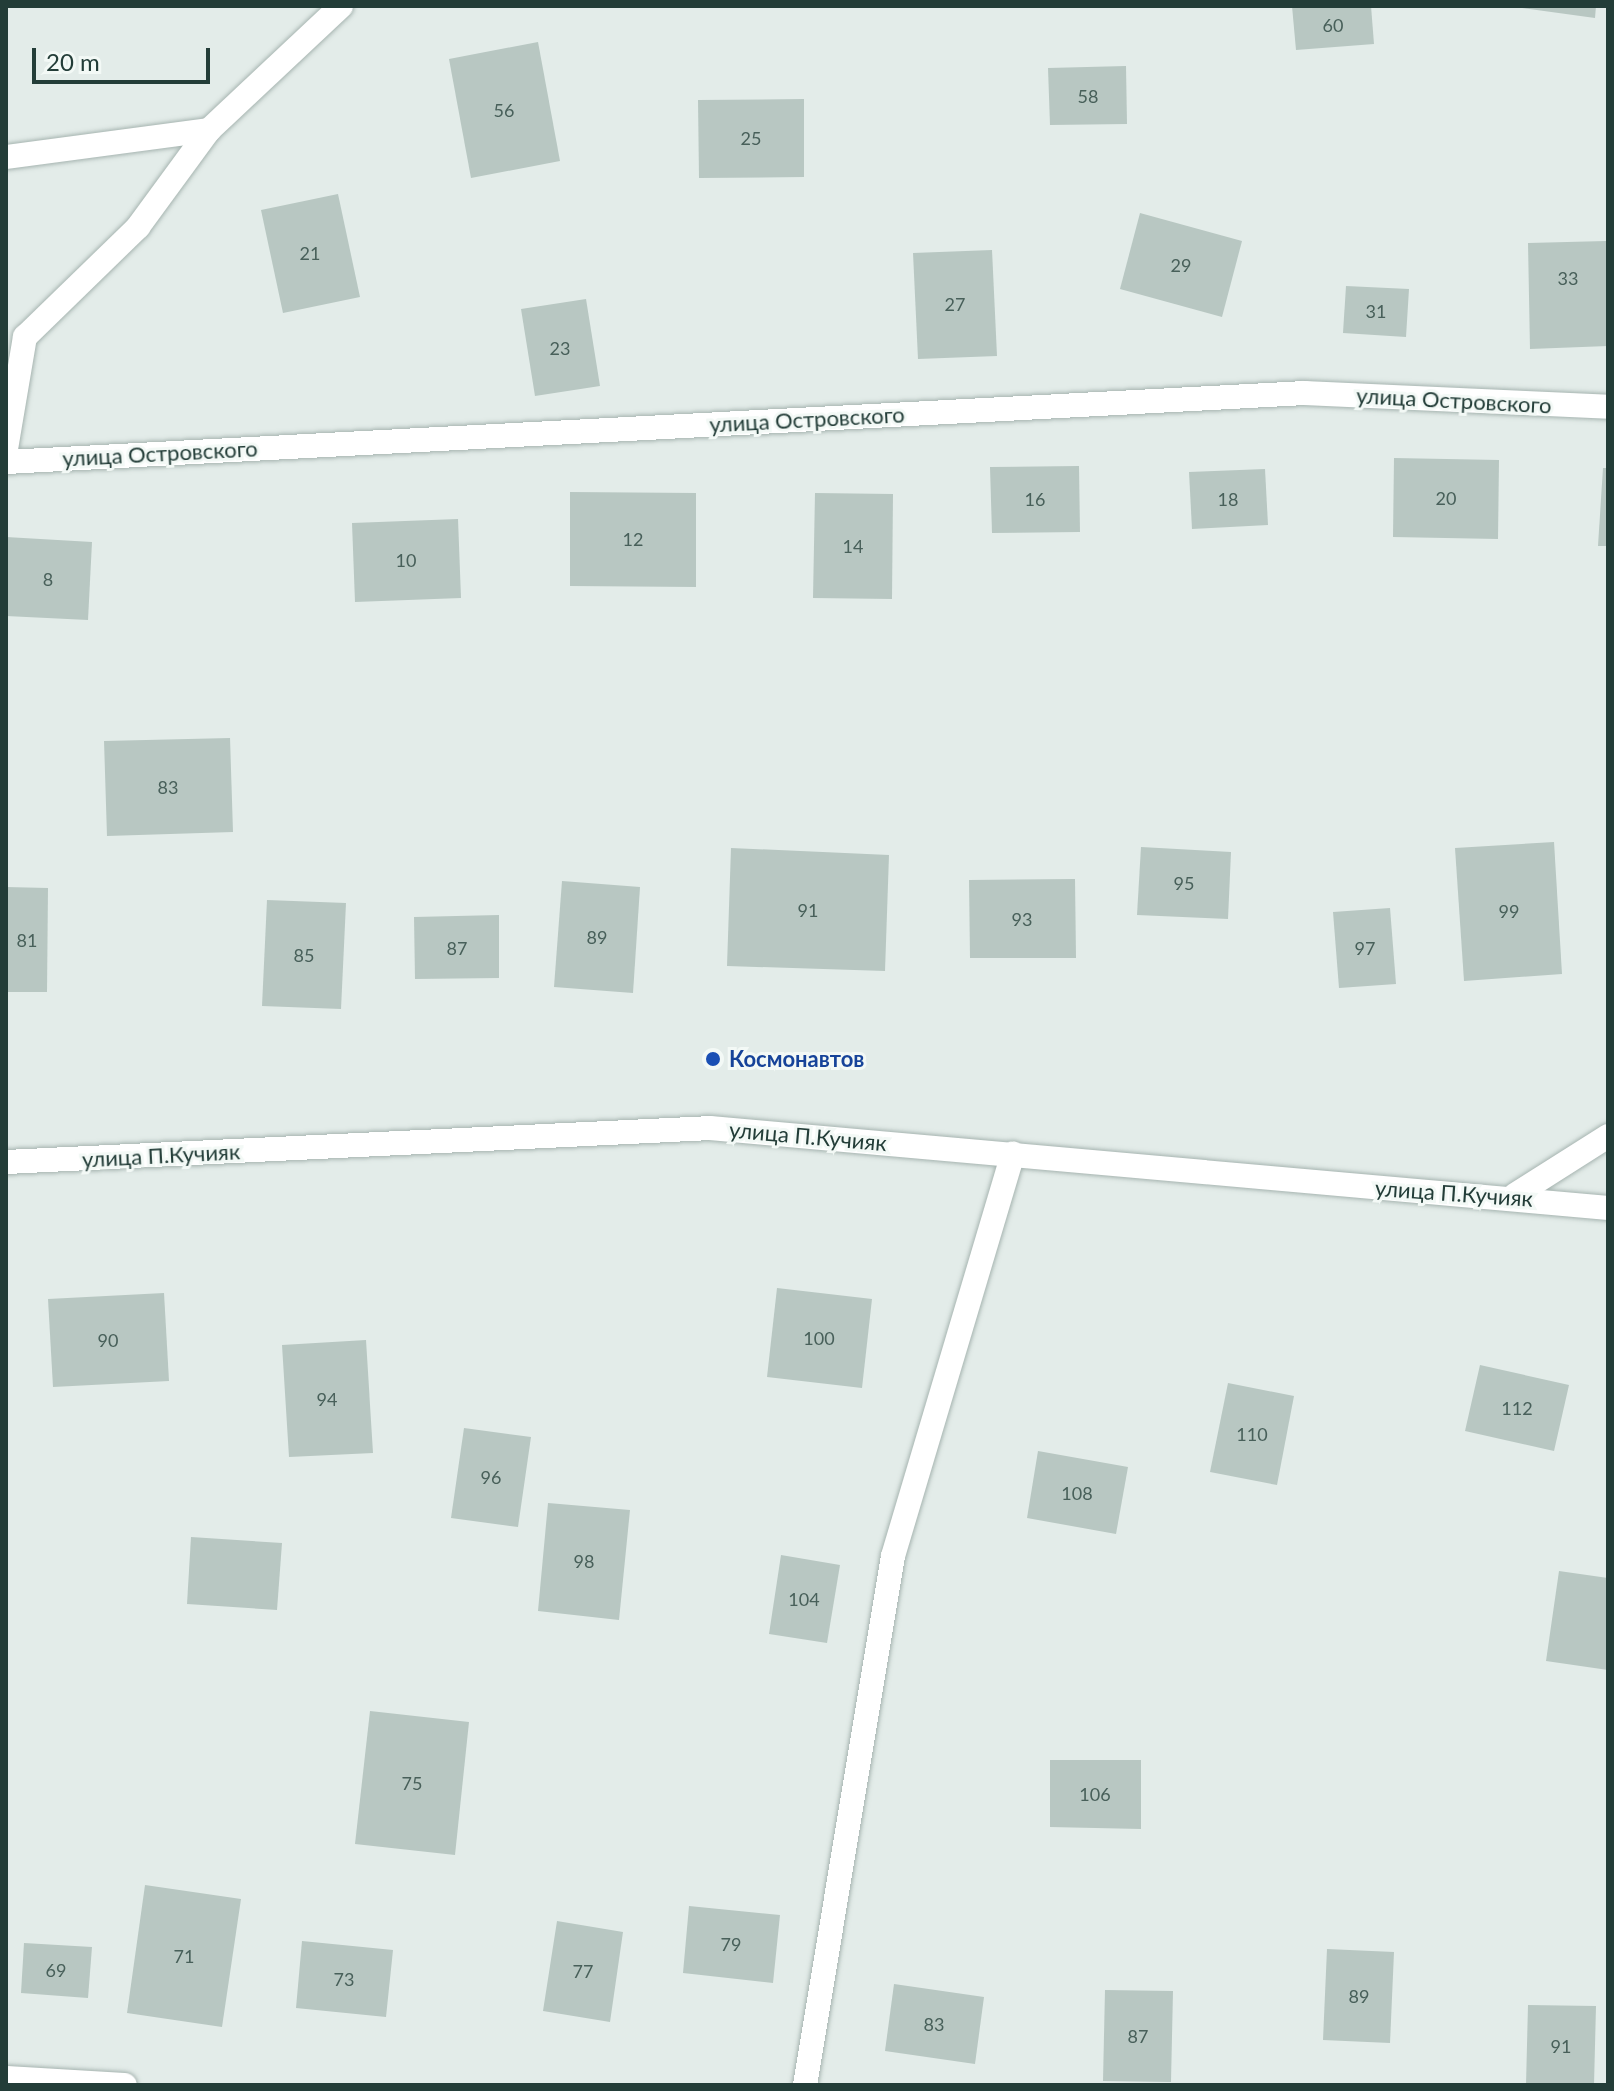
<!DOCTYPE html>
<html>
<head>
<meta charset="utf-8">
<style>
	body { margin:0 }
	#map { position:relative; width:1614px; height:2091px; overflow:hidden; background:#e3ece9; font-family:Lato,sans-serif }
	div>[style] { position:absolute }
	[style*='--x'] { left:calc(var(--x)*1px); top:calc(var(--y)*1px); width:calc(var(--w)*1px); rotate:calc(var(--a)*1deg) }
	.building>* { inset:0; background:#b8c7c2 }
	.roads { filter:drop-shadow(0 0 2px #a6b4b0) drop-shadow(0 0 2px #a6b4b0) }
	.minor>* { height:24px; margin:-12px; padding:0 12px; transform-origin:12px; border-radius:12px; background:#fff }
	.dots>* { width:22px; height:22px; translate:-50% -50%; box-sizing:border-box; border:4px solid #f3f9f6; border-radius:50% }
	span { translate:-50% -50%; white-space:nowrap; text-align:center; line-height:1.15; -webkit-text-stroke:6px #f3f9f6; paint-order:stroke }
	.number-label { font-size:18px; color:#48605a }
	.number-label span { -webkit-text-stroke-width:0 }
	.street-label { font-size:22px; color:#233d38 }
	.transit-label { font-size:22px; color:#164399; font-weight:700 }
	.left { translate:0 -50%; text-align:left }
	.frame { position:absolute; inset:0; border:8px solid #233d38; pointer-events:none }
	.scale { position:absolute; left:32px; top:48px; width:178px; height:36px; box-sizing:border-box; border:4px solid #233d38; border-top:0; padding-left:10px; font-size:24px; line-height:28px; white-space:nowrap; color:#233d38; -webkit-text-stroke:6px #f3f9f6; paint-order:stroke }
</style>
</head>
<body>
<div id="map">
	<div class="building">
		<div style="clip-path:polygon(1292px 6px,1371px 6px,1374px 44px,1296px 50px)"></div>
		<div style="clip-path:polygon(1507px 6px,1596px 6px,1595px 18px)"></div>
		<div style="clip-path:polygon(538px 42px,560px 161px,471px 178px,449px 59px)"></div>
		<div style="clip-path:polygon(1126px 66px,1127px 124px,1050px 125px,1048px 68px)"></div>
		<div style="clip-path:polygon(804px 99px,804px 177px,699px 178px,698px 100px)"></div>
		<div style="clip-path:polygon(338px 194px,360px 297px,283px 313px,261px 210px)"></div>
		<div style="clip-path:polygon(1140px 213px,1242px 241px,1222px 317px,1120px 289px)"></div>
		<div style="clip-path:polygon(1606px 241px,1608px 346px,1530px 349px,1528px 243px)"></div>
		<div style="clip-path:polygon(992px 250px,997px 356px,918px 359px,913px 253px)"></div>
		<div style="clip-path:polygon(1346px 286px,1409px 289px,1406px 337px,1343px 333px)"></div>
		<div style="clip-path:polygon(586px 299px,600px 386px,535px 396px,521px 309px)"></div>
		<div style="clip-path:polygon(1394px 458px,1499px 460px,1498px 539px,1393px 537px)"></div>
		<div style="clip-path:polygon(1079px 466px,1080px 532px,992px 533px,990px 467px)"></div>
		<div style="clip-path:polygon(1603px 468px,1608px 468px,1608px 546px,1598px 546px)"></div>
		<div style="clip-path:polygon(1265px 469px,1268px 525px,1192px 529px,1189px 472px)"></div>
		<div style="clip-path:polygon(570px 492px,696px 493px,696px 587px,570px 586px)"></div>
		<div style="clip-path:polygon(815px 493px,893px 494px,892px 599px,813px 598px)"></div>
		<div style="clip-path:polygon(458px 519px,461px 598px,355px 602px,352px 523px)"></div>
		<div style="clip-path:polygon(6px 537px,92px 542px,88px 620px,6px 616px)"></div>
		<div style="clip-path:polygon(230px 738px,233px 832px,107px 836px,104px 741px)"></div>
		<div style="clip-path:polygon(1554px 842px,1562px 974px,1464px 981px,1455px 848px)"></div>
		<div style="clip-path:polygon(1141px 847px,1231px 852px,1228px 919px,1137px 915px)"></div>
		<div style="clip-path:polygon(731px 848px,889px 855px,885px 971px,727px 966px)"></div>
		<div style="clip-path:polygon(1075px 879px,1076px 958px,970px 958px,969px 880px)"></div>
		<div style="clip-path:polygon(562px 881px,640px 887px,633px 993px,554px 987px)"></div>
		<div style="clip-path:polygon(6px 887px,48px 888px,47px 992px,6px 992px)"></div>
		<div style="clip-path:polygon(267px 900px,346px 903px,341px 1009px,262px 1006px)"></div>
		<div style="clip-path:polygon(1390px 908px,1396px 984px,1339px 988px,1333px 912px)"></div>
		<div style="clip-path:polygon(499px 915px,499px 978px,415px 979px,414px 917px)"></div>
		<div style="clip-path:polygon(777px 1288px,872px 1299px,862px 1388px,767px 1377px)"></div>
		<div style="clip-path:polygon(164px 1293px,169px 1381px,53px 1387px,48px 1299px)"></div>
		<div style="clip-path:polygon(366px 1340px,373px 1453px,289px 1457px,282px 1345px)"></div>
		<div style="clip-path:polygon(1480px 1365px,1569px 1385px,1554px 1451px,1465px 1431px)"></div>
		<div style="clip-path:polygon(1228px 1383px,1294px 1396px,1277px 1485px,1210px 1472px)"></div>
		<div style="clip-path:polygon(464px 1428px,531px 1437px,518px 1527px,451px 1518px)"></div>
		<div style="clip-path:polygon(1038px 1451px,1128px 1467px,1116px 1534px,1027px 1518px)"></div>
		<div style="clip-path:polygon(548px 1503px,630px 1510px,619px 1620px,538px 1611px)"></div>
		<div style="clip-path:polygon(191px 1537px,282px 1543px,277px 1610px,187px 1604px)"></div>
		<div style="clip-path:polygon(781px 1555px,840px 1565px,827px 1643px,769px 1634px)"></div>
		<div style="clip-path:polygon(1559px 1571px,1608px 1578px,1608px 1670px,1546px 1661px)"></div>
		<div style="clip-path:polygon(370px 1711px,469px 1722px,455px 1855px,355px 1844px)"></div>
		<div style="clip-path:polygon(1050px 1760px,1141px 1760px,1141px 1829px,1050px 1827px)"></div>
		<div style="clip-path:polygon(145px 1885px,241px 1899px,222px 2027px,127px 2013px)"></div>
		<div style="clip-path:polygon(689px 1906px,780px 1915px,773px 1983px,683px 1973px)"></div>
		<div style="clip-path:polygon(557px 1921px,623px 1932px,610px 2022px,543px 2011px)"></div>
		<div style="clip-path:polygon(302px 1941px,393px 1950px,386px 2017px,296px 2008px)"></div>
		<div style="clip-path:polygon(24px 1943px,92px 1947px,88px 1998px,21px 1993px)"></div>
		<div style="clip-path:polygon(1327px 1949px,1394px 1952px,1390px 2043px,1323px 2040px)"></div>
		<div style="clip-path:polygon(894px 1984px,984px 1997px,975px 2064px,885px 2051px)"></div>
		<div style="clip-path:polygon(1105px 1990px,1173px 1991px,1171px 2082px,1103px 2081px)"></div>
		<div style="clip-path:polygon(1528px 2005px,1596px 2006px,1594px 2085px,1526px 2085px)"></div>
	</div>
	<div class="roads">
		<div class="minor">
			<div style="--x:6;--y:157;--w:205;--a:-7.6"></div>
			<div style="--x:209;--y:130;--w:181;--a:-43.2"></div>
			<div style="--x:6;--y:449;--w:114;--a:-80.4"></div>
			<div style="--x:25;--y:337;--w:158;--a:-44.2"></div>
			<div style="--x:138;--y:227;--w:120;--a:-53.8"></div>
			<div style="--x:6;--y:462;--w:1301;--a:-3.04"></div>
			<div style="--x:1305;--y:393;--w:303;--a:2.6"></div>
			<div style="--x:6;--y:1162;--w:705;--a:-2.76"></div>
			<div style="--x:710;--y:1128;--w:902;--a:5.09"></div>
			<div style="--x:1515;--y:1195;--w:110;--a:-32.4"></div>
			<div style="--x:6;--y:2078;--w:119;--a:3.4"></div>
			<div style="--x:805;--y:2085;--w:536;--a:-80.56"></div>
			<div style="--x:893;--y:1556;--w:420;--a:-73.4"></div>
		</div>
	</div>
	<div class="dots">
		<div style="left:713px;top:1059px;background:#1a4fb4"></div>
	</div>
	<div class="number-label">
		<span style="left:1333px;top:25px">60</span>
		<span style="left:1088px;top:96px">58</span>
		<span style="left:504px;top:110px">56</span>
		<span style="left:751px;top:138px">25</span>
		<span style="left:310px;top:253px">21</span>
		<span style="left:1181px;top:265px">29</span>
		<span style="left:1568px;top:278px">33</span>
		<span style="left:955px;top:304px">27</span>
		<span style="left:1376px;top:311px">31</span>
		<span style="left:560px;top:348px">23</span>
		<span style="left:1446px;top:498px">20</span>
		<span style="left:1035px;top:499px">16</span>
		<span style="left:1228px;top:499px">18</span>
		<span style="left:633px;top:539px">12</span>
		<span style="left:853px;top:546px">14</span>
		<span style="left:406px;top:560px">10</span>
		<span style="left:48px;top:579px">8</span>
		<span style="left:168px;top:787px">83</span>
		<span style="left:1184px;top:883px">95</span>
		<span style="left:808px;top:910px">91</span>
		<span style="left:1509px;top:911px">99</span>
		<span style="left:1022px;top:919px">93</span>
		<span style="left:597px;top:937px">89</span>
		<span style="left:27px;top:940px">81</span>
		<span style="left:457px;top:948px">87</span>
		<span style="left:1365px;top:948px">97</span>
		<span style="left:304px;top:955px">85</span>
		<span style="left:819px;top:1338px">100</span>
		<span style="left:108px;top:1340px">90</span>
		<span style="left:327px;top:1399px">94</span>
		<span style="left:1517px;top:1408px">112</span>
		<span style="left:1252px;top:1434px">110</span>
		<span style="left:491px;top:1477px">96</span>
		<span style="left:1077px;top:1493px">108</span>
		<span style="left:584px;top:1561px">98</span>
		<span style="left:804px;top:1599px">104</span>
		<span style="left:412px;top:1783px">75</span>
		<span style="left:1095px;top:1794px">106</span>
		<span style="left:731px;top:1944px">79</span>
		<span style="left:184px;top:1956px">71</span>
		<span style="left:56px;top:1970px">69</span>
		<span style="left:583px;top:1971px">77</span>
		<span style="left:344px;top:1979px">73</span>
		<span style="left:1359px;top:1996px">89</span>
		<span style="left:934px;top:2024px">83</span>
		<span style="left:1138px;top:2036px">87</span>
		<span style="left:1561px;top:2046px">91</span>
	</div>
	<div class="street-label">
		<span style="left:1454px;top:400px;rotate:3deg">улица Островского</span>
		<span style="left:807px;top:419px;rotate:-3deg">улица Островского</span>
		<span style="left:160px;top:453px;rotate:-3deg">улица Островского</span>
		<span style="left:808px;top:1136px;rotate:5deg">улица П.Кучияк</span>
		<span style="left:161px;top:1155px;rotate:-3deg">улица П.Кучияк</span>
		<span style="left:1454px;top:1193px;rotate:4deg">улица П.Кучияк</span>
	</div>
	<div class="transit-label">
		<span class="left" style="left:729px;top:1059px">Космонавтов</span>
	</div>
	<div class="frame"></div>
	<div class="scale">20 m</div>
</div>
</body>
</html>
